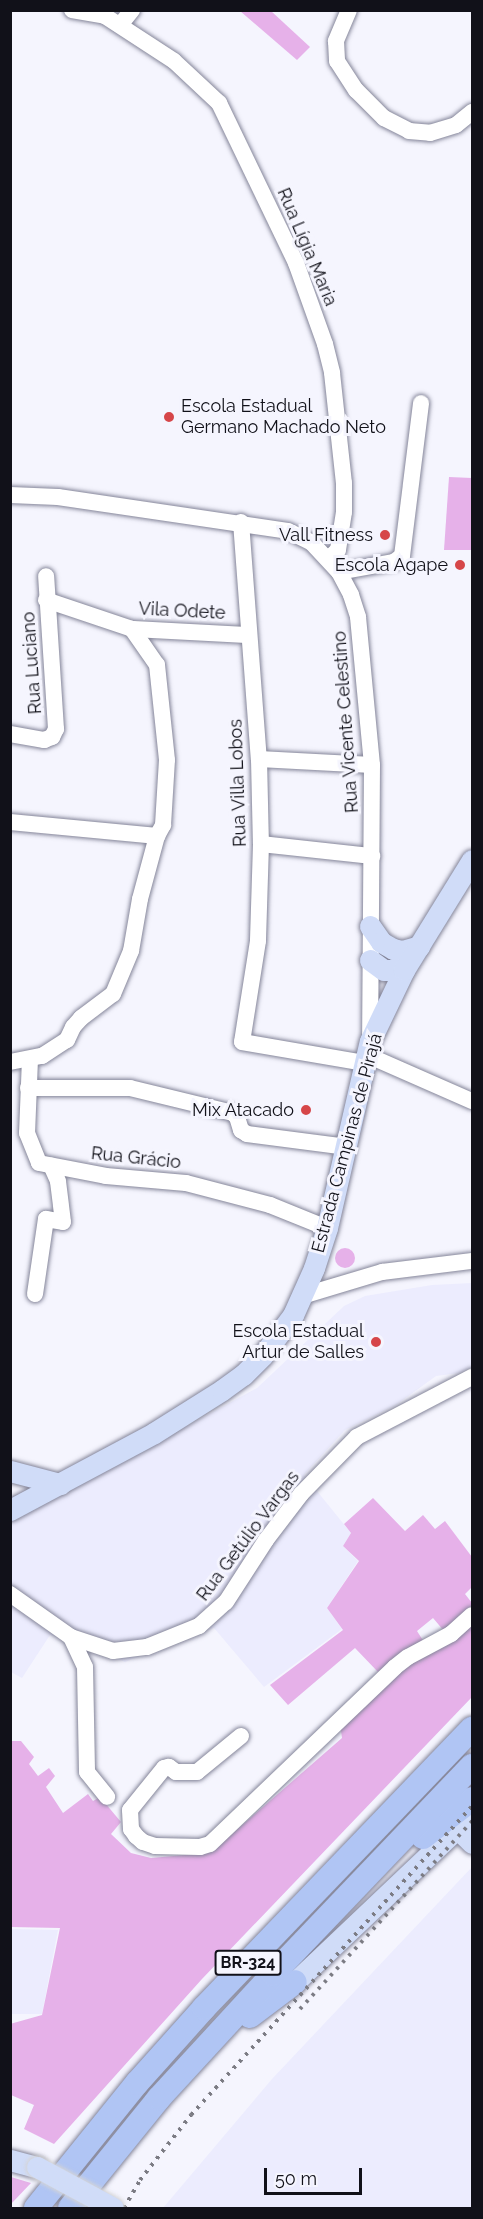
<!DOCTYPE html>
<html>
<head>
<meta charset="utf-8">
<style>
	body { margin:0 }
	#map { position:relative; width:483px; height:2219px; overflow:hidden; background:#f5f5fe; font-family:Raleway,sans-serif }
	div>[style] { position:absolute }
	[style*='--x'] { left:calc(var(--x)*1px); top:calc(var(--y)*1px); width:calc(var(--w)*1px); rotate:calc(var(--a)*1deg) }
	.built>* { inset:0; background:#ececfe }
	.green>* { inset:0; background:#e6b1e9 }
	.round { border-radius:50% }
	.roads { filter:drop-shadow(0 0 2px #848599) drop-shadow(0 0 2px #848599) }
	.minor>* { height:16px; margin:-8px; padding:0 8px; transform-origin:8px; border-radius:8px; background:#fff }
	.major>* { height:21px; margin:-10.5px; padding:0 10.5px; transform-origin:10.5px; border-radius:10.5px; background:#d0dcf8 }
	.highway>* { height:24px; margin:-12px; padding:0 12px; transform-origin:12px; border-radius:12px; background:#b0c5f4 }
	.rail>* { height:4px; margin-top:-2px; transform-origin:0; background:repeating-linear-gradient(90deg,#7b7b83 0 3px,transparent 0 9px) }
	.bridges { filter:drop-shadow(0 0 2px #d4d4d6) drop-shadow(0 0 2px #d4d4d6) }
	.major-bridge>* { height:21px; margin:-10.5px; padding:0 10.5px; transform-origin:10.5px; border-radius:10.5px; background:#d0dcf8 }
	.dots>* { width:16px; height:16px; translate:-50% -50%; box-sizing:border-box; border:3px solid #f5f5fe; border-radius:50% }
	span { translate:-50% -50%; white-space:nowrap; text-align:center; line-height:1.15; -webkit-text-stroke:6px #f5f5fe; paint-order:stroke }
	.shield-label span { padding:2px 4px; background:#f5f5fe; border:2px solid; border-radius:4px; -webkit-text-stroke-width:0 }
	.shield-label { font-size:16px; color:#111119; font-weight:700 }
	.street-label { font-size:18px; color:#111119 }
	.poi-label { font-size:18px; color:#111119 }
	.left { translate:0 -50%; text-align:left }
	.right { translate:-100% -50%; text-align:right }
	.frame { position:absolute; inset:0; border:12px solid #111119; pointer-events:none }
	.scale { position:absolute; left:264px; top:2168px; width:98px; height:27px; box-sizing:border-box; border:3px solid #111119; border-top:0; padding-left:8px; font-size:18px; line-height:21px; white-space:nowrap; color:#111119; -webkit-text-stroke:4px #f5f5fe; paint-order:stroke }
</style>
</head>
<body>
<div id="map">
	<div class="built">
		<div style="clip-path:polygon(472px 1283px,472px 1367px,459px 1373px,436px 1376px,396px 1405px,345px 1430px,304px 1475px,351px 1533px,343px 1546px,358px 1561px,327px 1608px,342px 1629px,264px 1687px,214px 1628px,125px 1662px,50px 1635px,22px 1678px,11px 1672px,11px 1522px,257px 1388px,344px 1306px,365px 1296px,432px 1285px)"></div>
		<div style="clip-path:polygon(472px 1867px,472px 2208px,163px 2208px,272px 2079px)"></div>
		<div style="clip-path:polygon(11px 1929px,58px 1930px,42px 2014px,11px 2014px)"></div>
	</div>
	<div class="green">
		<div style="clip-path:polygon(240px 11px,271px 11px,310px 47px,297px 60px)"></div>
		<div style="clip-path:polygon(449px 477px,472px 478px,472px 550px,444px 550px)"></div>
		<div class="round" style="left:335px;top:1248px;width:20px;height:20px"></div>
		<div style="clip-path:polygon(373px 1498px,405px 1531px,423px 1515px,435px 1529px,445px 1521px,472px 1557px,472px 1587px,465px 1594px,472px 1603px,469px 1610px,444px 1631px,433px 1618px,417px 1631px,424px 1642px,378px 1672px,355px 1648px,288px 1705px,270px 1685px,343px 1630px,327px 1608px,359px 1561px,343px 1546px,351px 1533px,344px 1524px)"></div>
		<div style="clip-path:polygon(472px 1622px,472px 1697px,202px 1979px,54px 2144px,24px 2129px,34px 2105px,11px 2095px,10px 2024px,42px 2015px,60px 1928px,11px 1927px,11px 1741px,21px 1741px,34px 1757px,29px 1764px,38px 1776px,49px 1768px,55px 1776px,46px 1787px,63px 1813px,88px 1794px,93px 1801px,100px 1797px,121px 1822px,111px 1834px,131px 1853px,151px 1858px,207px 1853px,217px 1847px,342px 1738px,340px 1724px,397px 1670px)"></div>
		<div style="clip-path:polygon(11px 2177px,31px 2183px,11px 2204px,10px 2177px)"></div>
	</div>
	<div class="roads">
		<div class="minor">
			<div style="--x:72;--y:10;--w:34;--a:10"></div>
			<div style="--x:100;--y:10;--w:8;--a:50"></div>
			<div style="--x:105;--y:16;--w:82;--a:33.1"></div>
			<div style="--x:174;--y:61;--w:62;--a:43"></div>
			<div style="--x:219;--y:103;--w:178;--a:64.3"></div>
			<div style="--x:296;--y:263;--w:86;--a:70.3"></div>
			<div style="--x:325;--y:344;--w:30;--a:76"></div>
			<div style="--x:332;--y:373;--w:111;--a:83.8"></div>
			<div style="--x:344;--y:483;--w:29;--a:90"></div>
			<div style="--x:344;--y:512;--w:38;--a:99"></div>
			<div style="--x:338;--y:550;--w:13;--a:138"></div>
			<div style="--x:349;--y:10;--w:34;--a:113"></div>
			<div style="--x:336;--y:41;--w:20;--a:87"></div>
			<div style="--x:337;--y:61;--w:35;--a:57"></div>
			<div style="--x:356;--y:90;--w:40;--a:45"></div>
			<div style="--x:384;--y:118;--w:28;--a:27"></div>
			<div style="--x:409;--y:131;--w:21;--a:5"></div>
			<div style="--x:430;--y:133;--w:27;--a:-17"></div>
			<div style="--x:456;--y:125;--w:21;--a:-39"></div>
			<div style="--x:120;--y:25;--w:19;--a:-51"></div>
			<div style="--x:10;--y:495;--w:48;--a:2.4"></div>
			<div style="--x:58;--y:497;--w:232;--a:8.4"></div>
			<div style="--x:288;--y:531;--w:25;--a:26"></div>
			<div style="--x:311;--y:542;--w:41;--a:47"></div>
			<div style="--x:339;--y:572;--w:26;--a:62"></div>
			<div style="--x:351;--y:595;--w:23;--a:72"></div>
			<div style="--x:358;--y:617;--w:149;--a:84.6"></div>
			<div style="--x:372;--y:765;--w:273;--a:90.4"></div>
			<div style="--x:241;--y:522;--w:238;--a:85.7"></div>
			<div style="--x:259;--y:759;--w:85;--a:88.7"></div>
			<div style="--x:261;--y:844;--w:97;--a:91.8"></div>
			<div style="--x:258;--y:941;--w:102;--a:99"></div>
			<div style="--x:242;--y:1042;--w:125;--a:9.7"></div>
			<div style="--x:339;--y:572;--w:56;--a:-10.3"></div>
			<div style="--x:394;--y:562;--w:10;--a:-37"></div>
			<div style="--x:402;--y:556;--w:154;--a:-82.9"></div>
			<div style="--x:46;--y:600;--w:91;--a:18.6"></div>
			<div style="--x:132;--y:629;--w:116;--a:3"></div>
			<div style="--x:10;--y:734;--w:35;--a:10"></div>
			<div style="--x:44;--y:740;--w:9;--a:-21"></div>
			<div style="--x:52;--y:737;--w:9;--a:-63"></div>
			<div style="--x:56;--y:729;--w:153;--a:-93.7"></div>
			<div style="--x:259;--y:759;--w:113;--a:3"></div>
			<div style="--x:10;--y:822;--w:148;--a:5.4"></div>
			<div style="--x:261;--y:844;--w:112;--a:6.2"></div>
			<div style="--x:367;--y:1055;--w:115;--a:23.7"></div>
			<div style="--x:30;--y:1059;--w:74;--a:92.3"></div>
			<div style="--x:27;--y:1133;--w:32;--a:68"></div>
			<div style="--x:39;--y:1163;--w:68;--a:11"></div>
			<div style="--x:106;--y:1176;--w:80;--a:5"></div>
			<div style="--x:186;--y:1183;--w:87;--a:14.7"></div>
			<div style="--x:270;--y:1205;--w:61;--a:22"></div>
			<div style="--x:10;--y:1062;--w:33;--a:-11"></div>
			<div style="--x:42;--y:1056;--w:30;--a:-33"></div>
			<div style="--x:67;--y:1040;--w:14;--a:-65"></div>
			<div style="--x:73;--y:1027;--w:12;--a:-48"></div>
			<div style="--x:81;--y:1018;--w:40;--a:-37"></div>
			<div style="--x:113;--y:994;--w:47;--a:-67.3"></div>
			<div style="--x:131;--y:951;--w:53;--a:-80.2"></div>
			<div style="--x:140;--y:899;--w:65;--a:-74.9"></div>
			<div style="--x:157;--y:836;--w:13;--a:-61"></div>
			<div style="--x:163;--y:825;--w:65;--a:-86.5"></div>
			<div style="--x:167;--y:760;--w:96;--a:-96"></div>
			<div style="--x:157;--y:665;--w:44;--a:-124.8"></div>
			<div style="--x:28;--y:1088;--w:102;--a:0"></div>
			<div style="--x:130;--y:1088;--w:106;--a:13.6"></div>
			<div style="--x:233;--y:1113;--w:6;--a:45"></div>
			<div style="--x:237;--y:1117;--w:14;--a:73"></div>
			<div style="--x:241;--y:1130;--w:7;--a:34"></div>
			<div style="--x:247;--y:1134;--w:101;--a:7.4"></div>
			<div style="--x:35;--y:1294;--w:76;--a:-81.7"></div>
			<div style="--x:46;--y:1219;--w:17;--a:10"></div>
			<div style="--x:63;--y:1222;--w:41;--a:-97"></div>
			<div style="--x:58;--y:1181;--w:17;--a:-114"></div>
			<div style="--x:302;--y:1296;--w:84;--a:-16.7"></div>
			<div style="--x:382;--y:1272;--w:91;--a:-7"></div>
			<div style="--x:10;--y:1594;--w:75;--a:35.2"></div>
			<div style="--x:71;--y:1637;--w:44;--a:18.4"></div>
			<div style="--x:113;--y:1651;--w:34;--a:-7"></div>
			<div style="--x:147;--y:1647;--w:56;--a:-22"></div>
			<div style="--x:199;--y:1626;--w:36;--a:-42"></div>
			<div style="--x:226;--y:1602;--w:74;--a:-57.2"></div>
			<div style="--x:266;--y:1540;--w:58;--a:-52.7"></div>
			<div style="--x:301;--y:1494;--w:80;--a:-45.5"></div>
			<div style="--x:357;--y:1437;--w:130;--a:-27.6"></div>
			<div style="--x:71;--y:1637;--w:33;--a:65"></div>
			<div style="--x:85;--y:1667;--w:105;--a:88.9"></div>
			<div style="--x:87;--y:1772;--w:32;--a:51"></div>
			<div style="--x:241;--y:1736;--w:57;--a:140.7"></div>
			<div style="--x:197;--y:1772;--w:21;--a:180"></div>
			<div style="--x:176;--y:1772;--w:9;--a:-144"></div>
			<div style="--x:169;--y:1767;--w:5;--a:169"></div>
			<div style="--x:164;--y:1768;--w:54;--a:129"></div>
			<div style="--x:130;--y:1810;--w:19;--a:87"></div>
			<div style="--x:131;--y:1829;--w:9;--a:54"></div>
			<div style="--x:136;--y:1836;--w:9;--a:41"></div>
			<div style="--x:143;--y:1842;--w:13;--a:18"></div>
			<div style="--x:155;--y:1846;--w:45;--a:1.3"></div>
			<div style="--x:200;--y:1847;--w:10;--a:-17"></div>
			<div style="--x:210;--y:1844;--w:256;--a:-43.7"></div>
			<div style="--x:395;--y:1667;--w:16;--a:-38"></div>
			<div style="--x:408;--y:1657;--w:49;--a:-28.1"></div>
			<div style="--x:451;--y:1634;--w:28;--a:-42"></div>
		</div>
		<div class="major">
			<div style="--x:370;--y:926;--w:19;--a:55"></div>
			<div style="--x:381;--y:942;--w:14;--a:30"></div>
			<div style="--x:393;--y:949;--w:9;--a:13"></div>
			<div style="--x:402;--y:951;--w:18;--a:-16"></div>
			<div style="--x:370;--y:960;--w:17;--a:36"></div>
			<div style="--x:384;--y:970;--w:20;--a:0"></div>
			<div style="--x:10;--y:1471;--w:52;--a:14.6"></div>
			<div style="--x:10;--y:1510;--w:163;--a:-28.1"></div>
			<div style="--x:154;--y:1433;--w:80;--a:-32.3"></div>
			<div style="--x:222;--y:1390;--w:26;--a:-36"></div>
			<div style="--x:243;--y:1375;--w:28;--a:-45"></div>
			<div style="--x:263;--y:1355;--w:50;--a:-53.1"></div>
			<div style="--x:293;--y:1315;--w:51;--a:-65.9"></div>
			<div style="--x:314;--y:1268;--w:42;--a:-72"></div>
			<div style="--x:327;--y:1228;--w:192;--a:-77.1"></div>
			<div style="--x:370;--y:1041;--w:79;--a:-64.4"></div>
			<div style="--x:404;--y:970;--w:129;--a:-58.3"></div>
			<div style="--x:458;--y:1829;--w:20;--a:45"></div>
			<div style="--x:295;--y:1982;--w:244;--a:-43.5"></div>
			<div style="--x:10;--y:2160;--w:28;--a:15"></div>
		</div>
		<div class="highway">
			<div style="--x:423;--y:1837;--w:62;--a:-37.8"></div>
			<div style="--x:250;--y:2016;--w:56;--a:-37.1"></div>
			<div style="--x:36;--y:2208;--w:161;--a:-51.1"></div>
			<div style="--x:137;--y:2083;--w:101;--a:-48.2"></div>
			<div style="--x:204;--y:2008;--w:387;--a:-46.2"></div>
			<div style="--x:70;--y:2208;--w:141;--a:-51"></div>
			<div style="--x:159;--y:2098;--w:168;--a:-47.4"></div>
			<div style="--x:273;--y:1974;--w:288;--a:-46.3"></div>
		</div>
	</div>
	<div class="rail">
		<div style="--x:300;--y:2009;--w:255;--a:-47.5"></div>
		<div style="--x:124;--y:2208;--w:32;--a:-60"></div>
		<div style="--x:140;--y:2180;--w:83;--a:-51.9"></div>
		<div style="--x:191;--y:2115;--w:418;--a:-47.7"></div>
	</div>
	<div class="bridges">
		<div class="major-bridge">
			<div style="--x:37;--y:2167;--w:86;--a:28.3"></div>
		</div>
	</div>
	<div class="dots">
		<div style="left:169px;top:417px;background:#d64649"></div>
		<div style="left:385px;top:535px;background:#d64649"></div>
		<div style="left:460px;top:565px;background:#d64649"></div>
		<div style="left:306px;top:1110px;background:#d64649"></div>
		<div style="left:376px;top:1342px;background:#d64649"></div>
	</div>
	<div class="shield-label">
		<span style="left:248px;top:1963px">BR-324</span>
	</div>
	<div class="street-label">
		<span style="left:307px;top:247px;rotate:67deg">Rua Lígia Maria</span>
		<span style="left:182px;top:611px;rotate:3deg">Vila Odete</span>
		<span style="left:32px;top:663px;rotate:-94deg">Rua Luciano</span>
		<span style="left:346px;top:722px;rotate:-94deg">Rua Vicente Celestino</span>
		<span style="left:238px;top:783px;rotate:-92deg">Rua Villa Lobos</span>
		<span style="left:347px;top:1143px;rotate:-75deg">Estrada Campinas de Pirajá</span>
		<span style="left:136px;top:1158px;rotate:6deg">Rua Grácio</span>
		<span style="left:248px;top:1536px;rotate:-53deg">Rua Getúlio Vargas</span>
	</div>
	<div class="poi-label">
		<span class="left" style="left:181px;top:417px">Escola Estadual<br>Germano Machado Neto</span>
		<span class="right" style="left:373px;top:535px">Vall Fitness</span>
		<span class="right" style="left:448px;top:565px">Escola Agape</span>
		<span class="right" style="left:294px;top:1110px">Mix Atacado</span>
		<span class="right" style="left:364px;top:1342px">Escola Estadual<br>Artur de Salles</span>
	</div>
	<div class="frame"></div>
	<div class="scale">50 m</div>
</div>
</body>
</html>
